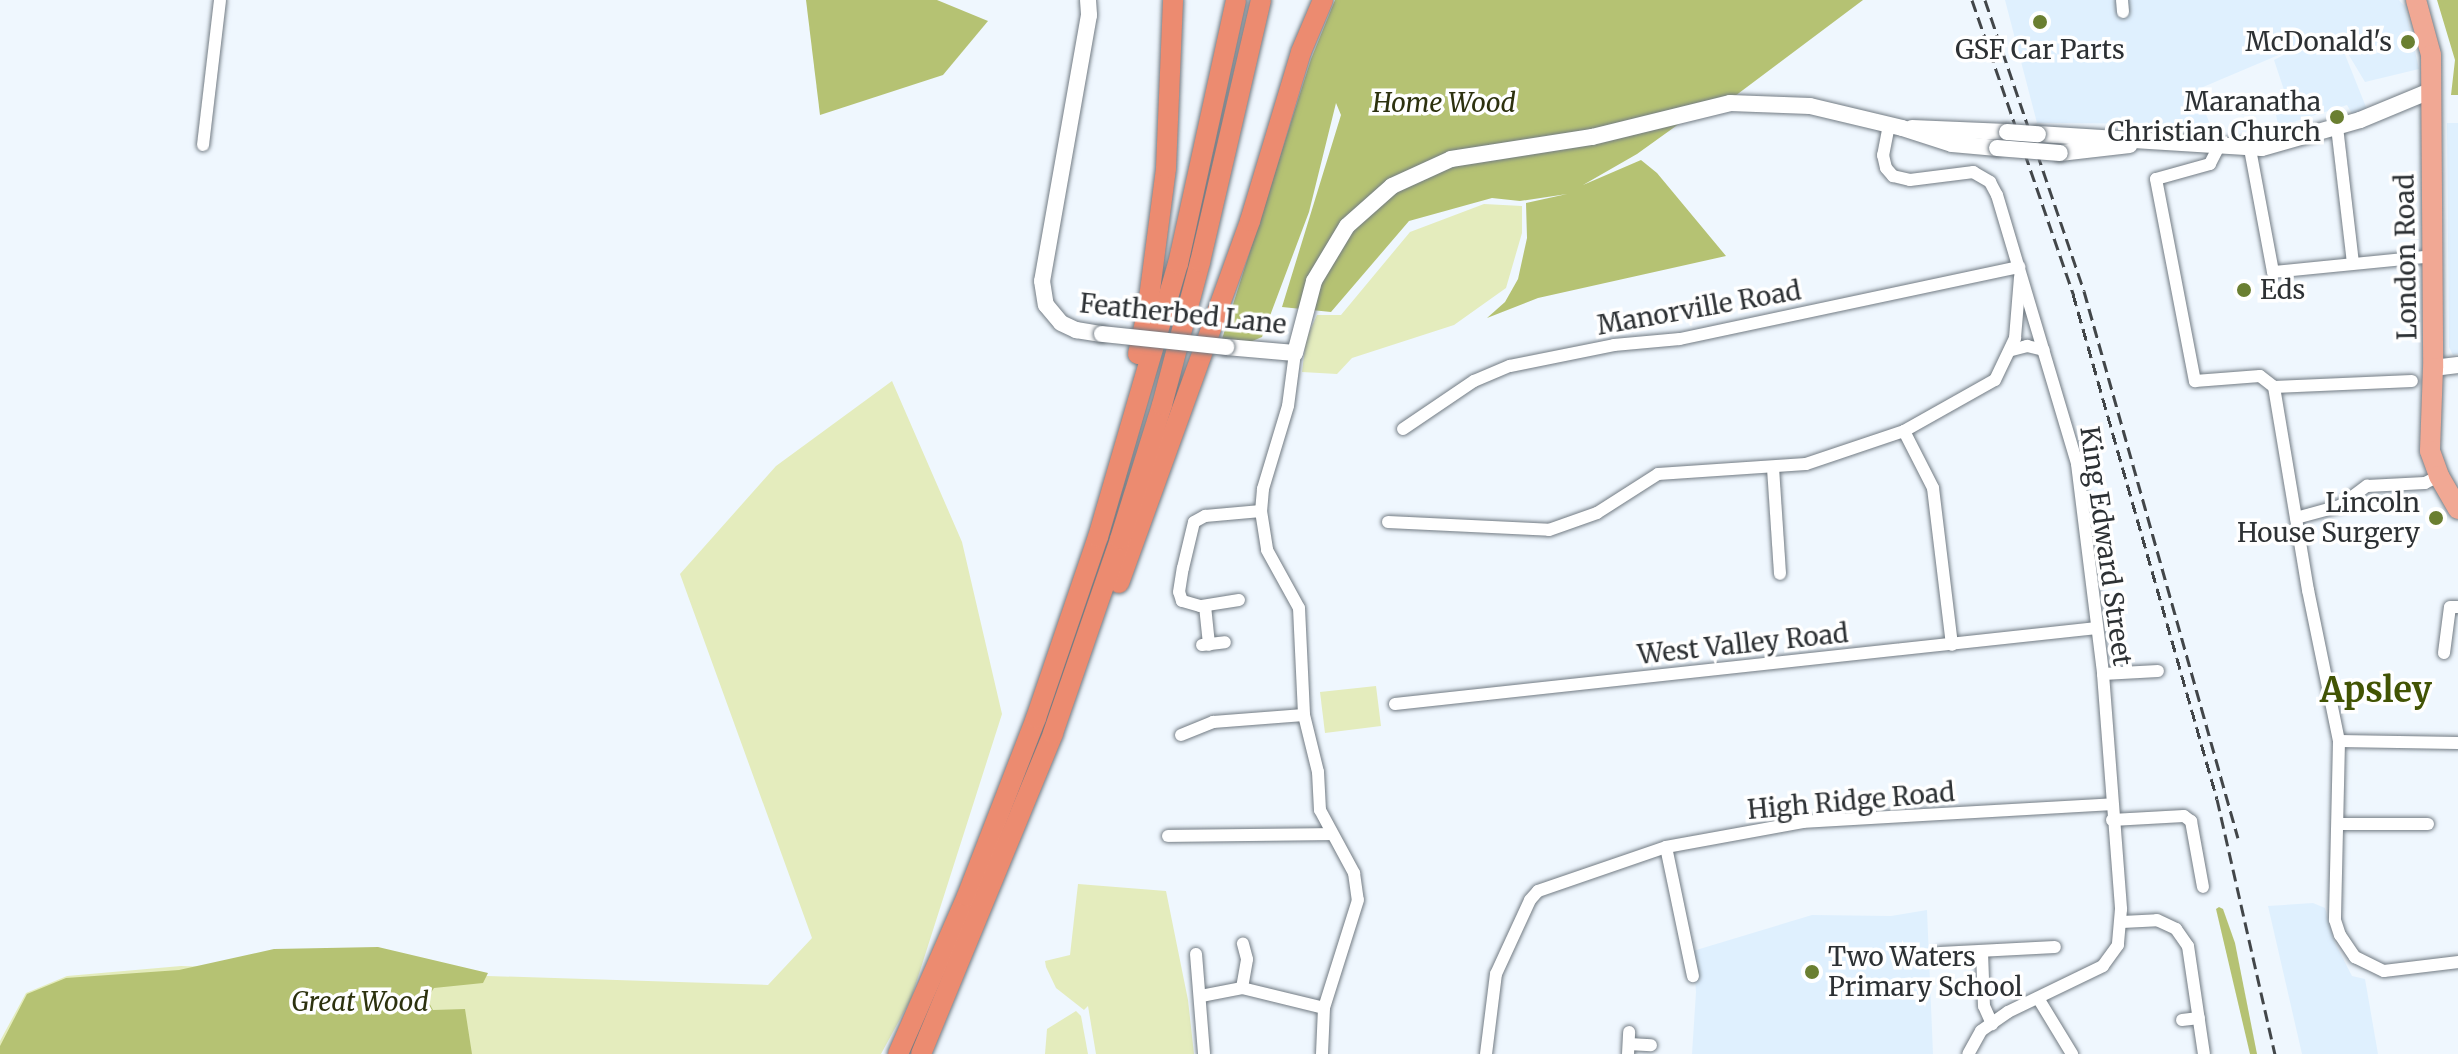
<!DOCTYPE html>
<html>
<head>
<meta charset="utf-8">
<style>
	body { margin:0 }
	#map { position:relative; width:2458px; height:1054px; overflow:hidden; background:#eff7fe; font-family:Merriweather,serif }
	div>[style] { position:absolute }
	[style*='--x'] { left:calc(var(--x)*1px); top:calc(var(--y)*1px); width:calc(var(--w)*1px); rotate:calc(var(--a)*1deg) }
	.built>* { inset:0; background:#dff0fe }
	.green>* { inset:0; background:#e4ecbd }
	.forest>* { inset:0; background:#b5c273 }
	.roads { filter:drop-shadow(0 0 2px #727b83) drop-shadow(0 0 2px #727b83) }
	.minor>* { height:12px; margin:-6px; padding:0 6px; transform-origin:6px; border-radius:6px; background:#fff }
	.tertiary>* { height:16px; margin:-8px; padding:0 8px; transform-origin:8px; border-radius:8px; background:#fff }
	.primary>* { height:20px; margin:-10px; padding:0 10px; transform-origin:10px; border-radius:10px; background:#f1a894 }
	.trunk>* { height:20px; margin:-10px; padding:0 10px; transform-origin:10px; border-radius:10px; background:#ec8b70 }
	.rail>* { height:3px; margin-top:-1.5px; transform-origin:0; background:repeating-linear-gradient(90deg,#424649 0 12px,transparent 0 18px) }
	.bridges { filter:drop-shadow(0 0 2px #727b83) drop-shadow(0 0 2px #727b83) }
	.tertiary-bridge>* { height:16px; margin:-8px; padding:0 8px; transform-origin:8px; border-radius:8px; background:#fff }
	.dots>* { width:22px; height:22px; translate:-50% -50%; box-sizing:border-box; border:4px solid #fff; border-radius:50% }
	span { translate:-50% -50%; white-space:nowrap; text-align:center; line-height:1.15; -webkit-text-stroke:7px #fff; paint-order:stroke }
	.poi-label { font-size:26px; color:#2d3134 }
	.right { translate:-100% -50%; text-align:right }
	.left { translate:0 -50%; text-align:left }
	.park-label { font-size:26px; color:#2c310e; font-style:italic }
	.street-label { font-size:26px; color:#2d3134 }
	.district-label { font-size:34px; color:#425404; font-weight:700 }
</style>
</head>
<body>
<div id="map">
	<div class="built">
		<div style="clip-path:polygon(2005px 0,2399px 0,2405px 7px,2419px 69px,2365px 82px,2338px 37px,2368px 112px,2354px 117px,2347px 105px,2290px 123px,2293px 128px,2279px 129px,2274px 106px,2288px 102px,2274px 60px,2309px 42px,2196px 90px,2210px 124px,2037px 123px)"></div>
		<div style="clip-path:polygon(2447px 123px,2458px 123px,2458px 354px,2453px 355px,2449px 347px)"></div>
		<div style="clip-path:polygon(2313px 903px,2325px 908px,2334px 941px,2352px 976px,2365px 979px,2378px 1054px,2302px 1054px,2268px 906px)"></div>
		<div style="clip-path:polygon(1927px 910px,1933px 1054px,1692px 1054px,1696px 992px,1693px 951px,1812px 915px,1891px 916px)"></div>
	</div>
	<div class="green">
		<div style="clip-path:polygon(1484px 204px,1522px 206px,1522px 233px,1506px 288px,1454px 325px,1352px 358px,1337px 374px,1302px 372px,1306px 339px,1317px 315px,1341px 315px,1410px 232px)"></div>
		<div style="clip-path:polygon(892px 381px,962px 542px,1002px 714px,911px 999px,881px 1054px,0 1054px,0 1041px,26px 993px,67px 976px,181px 966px,768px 985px,812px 938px,680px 574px,776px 466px)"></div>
		<div style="clip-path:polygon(1376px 686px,1381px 726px,1325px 733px,1320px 692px)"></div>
		<div style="clip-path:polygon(1078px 884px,1166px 891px,1188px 1000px,1194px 1054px,1096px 1054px,1088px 1006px,1084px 1010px,1056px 988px,1046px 967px,1045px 961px,1070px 955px)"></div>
		<div style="clip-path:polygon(1076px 1011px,1081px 1016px,1088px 1054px,1045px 1054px,1047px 1029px)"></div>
	</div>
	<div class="forest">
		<div style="clip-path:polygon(806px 0,937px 0,988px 21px,943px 75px,820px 115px)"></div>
		<div style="clip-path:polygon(1335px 0,1863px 0,1735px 96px,1708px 103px,1637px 154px,1583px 185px,1641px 160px,1657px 173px,1726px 256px,1538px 298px,1487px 318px,1505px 302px,1518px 279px,1527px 238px,1526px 203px,1567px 194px,1520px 201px,1492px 198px,1409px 221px,1331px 312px,1282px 307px,1341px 115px,1336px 103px,1309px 212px,1262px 337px,1250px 342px,1222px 339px,1311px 59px)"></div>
		<div style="clip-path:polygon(2437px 0,2458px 0,2458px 95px,2451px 95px,2455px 60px)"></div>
		<div style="clip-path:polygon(2219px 907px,2223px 909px,2235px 943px,2257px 1054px,2250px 1054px,2216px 909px)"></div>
		<div style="clip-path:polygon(378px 947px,488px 973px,483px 983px,434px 988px,427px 999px,433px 1010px,465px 1009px,472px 1054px,0 1054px,0 1046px,27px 994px,66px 978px,179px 970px,274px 949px)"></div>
	</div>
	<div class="roads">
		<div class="minor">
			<div style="--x:2122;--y:0;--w:12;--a:85"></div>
			<div style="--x:1889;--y:125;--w:31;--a:101"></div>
			<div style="--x:1883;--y:155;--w:13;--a:77"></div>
			<div style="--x:1886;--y:168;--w:11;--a:49"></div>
			<div style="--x:1893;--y:176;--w:17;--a:13"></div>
			<div style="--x:1910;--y:180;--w:64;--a:-7.2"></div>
			<div style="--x:1973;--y:172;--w:20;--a:30"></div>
			<div style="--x:1990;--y:182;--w:15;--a:62"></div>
			<div style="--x:1997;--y:195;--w:281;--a:73.4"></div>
			<div style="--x:2077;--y:464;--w:212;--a:82.9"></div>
			<div style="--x:2103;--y:674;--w:236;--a:85.6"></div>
			<div style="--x:2121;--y:909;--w:36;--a:95"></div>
			<div style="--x:2118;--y:945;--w:26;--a:126"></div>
			<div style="--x:2103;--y:966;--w:106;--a:154.2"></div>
			<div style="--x:2008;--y:1012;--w:33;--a:145"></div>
			<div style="--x:1981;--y:1031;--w:26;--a:119"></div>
			<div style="--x:2337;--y:127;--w:137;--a:83.3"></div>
			<div style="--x:203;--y:145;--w:146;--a:-83.3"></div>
			<div style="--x:2218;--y:148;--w:18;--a:117"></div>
			<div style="--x:2210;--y:164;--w:56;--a:164.5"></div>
			<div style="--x:2156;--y:179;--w:206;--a:79.1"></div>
			<div style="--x:2195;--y:381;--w:65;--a:-4.4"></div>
			<div style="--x:2260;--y:376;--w:18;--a:38"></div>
			<div style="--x:2274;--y:387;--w:138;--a:-2.5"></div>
			<div style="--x:2250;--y:149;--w:125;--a:79.4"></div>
			<div style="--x:2273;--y:272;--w:161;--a:-5.7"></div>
			<div style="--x:2012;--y:350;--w:16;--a:-15"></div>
			<div style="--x:2027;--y:346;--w:17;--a:13"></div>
			<div style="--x:1295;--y:353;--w:53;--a:97.5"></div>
			<div style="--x:1288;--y:406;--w:87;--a:106.8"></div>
			<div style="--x:1263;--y:489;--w:22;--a:95"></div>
			<div style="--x:1261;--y:511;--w:39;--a:81"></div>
			<div style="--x:1267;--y:550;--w:66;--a:61.1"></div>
			<div style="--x:1299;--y:608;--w:107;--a:87.3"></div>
			<div style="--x:1304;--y:715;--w:59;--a:76.2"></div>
			<div style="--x:1318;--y:772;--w:38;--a:87"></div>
			<div style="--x:1320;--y:810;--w:72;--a:61.6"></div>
			<div style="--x:1354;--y:873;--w:27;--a:82"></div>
			<div style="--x:1358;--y:900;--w:113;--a:107.5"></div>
			<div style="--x:1324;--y:1008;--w:46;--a:92.5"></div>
			<div style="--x:2274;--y:387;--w:206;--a:80.5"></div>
			<div style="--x:2308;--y:590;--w:154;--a:78.4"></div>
			<div style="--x:2339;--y:741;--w:179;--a:91.3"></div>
			<div style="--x:2335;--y:920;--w:16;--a:72"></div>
			<div style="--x:2340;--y:935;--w:27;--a:56"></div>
			<div style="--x:2355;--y:957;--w:32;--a:26"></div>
			<div style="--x:2384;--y:971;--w:75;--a:-6.9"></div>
			<div style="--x:1403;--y:429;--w:86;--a:-34.1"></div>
			<div style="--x:1474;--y:381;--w:39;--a:-23"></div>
			<div style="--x:1510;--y:366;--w:106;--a:-11.4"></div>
			<div style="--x:1614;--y:345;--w:66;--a:-5.2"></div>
			<div style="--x:1680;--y:339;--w:347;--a:-12"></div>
			<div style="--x:1904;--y:431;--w:64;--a:63"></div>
			<div style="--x:1933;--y:488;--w:158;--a:83.1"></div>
			<div style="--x:1773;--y:468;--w:106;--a:86.2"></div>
			<div style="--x:2296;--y:518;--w:46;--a:-15.3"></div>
			<div style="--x:2340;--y:506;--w:34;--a:-37"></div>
			<div style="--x:2367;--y:486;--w:58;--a:-3"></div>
			<div style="--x:2425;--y:483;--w:16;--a:-27"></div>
			<div style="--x:1388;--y:522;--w:161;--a:2.8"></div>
			<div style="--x:1549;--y:530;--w:51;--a:-19.5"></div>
			<div style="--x:1597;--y:513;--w:72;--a:-32.6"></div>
			<div style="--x:1658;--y:474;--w:148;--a:-3.9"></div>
			<div style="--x:1806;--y:464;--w:103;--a:-18.6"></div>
			<div style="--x:1904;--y:431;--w:104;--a:-29.3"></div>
			<div style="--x:1995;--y:380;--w:47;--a:-64.5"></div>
			<div style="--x:2015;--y:338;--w:61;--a:-85.3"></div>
			<div style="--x:1239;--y:600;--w:39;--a:171"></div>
			<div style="--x:1200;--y:606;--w:19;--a:-164"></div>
			<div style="--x:1182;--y:601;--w:9;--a:-108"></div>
			<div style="--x:1179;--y:592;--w:24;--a:-81"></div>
			<div style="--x:1183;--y:568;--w:47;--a:-76.6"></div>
			<div style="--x:1194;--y:522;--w:13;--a:-29"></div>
			<div style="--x:1205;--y:516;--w:56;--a:-5.1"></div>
			<div style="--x:1205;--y:606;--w:39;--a:84"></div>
			<div style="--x:1202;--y:645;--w:23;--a:-7"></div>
			<div style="--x:2444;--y:653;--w:46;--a:-82.6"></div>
			<div style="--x:2450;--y:607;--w:8;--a:0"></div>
			<div style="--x:2103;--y:674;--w:55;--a:-3.1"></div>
			<div style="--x:1395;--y:704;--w:706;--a:-6.18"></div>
			<div style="--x:1181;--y:735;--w:35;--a:-22"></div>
			<div style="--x:1213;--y:722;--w:91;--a:-4.4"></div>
			<div style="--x:2339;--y:741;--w:119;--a:1"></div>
			<div style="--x:2112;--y:820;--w:72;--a:-3.2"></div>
			<div style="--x:2184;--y:816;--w:9;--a:36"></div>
			<div style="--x:2191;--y:821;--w:67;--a:79.7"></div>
			<div style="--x:2338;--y:824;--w:90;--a:0"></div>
			<div style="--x:1168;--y:836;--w:163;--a:-0.7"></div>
			<div style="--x:1666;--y:847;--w:132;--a:78.2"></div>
			<div style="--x:2122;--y:922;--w:35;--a:-3"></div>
			<div style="--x:2157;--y:920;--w:21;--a:25"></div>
			<div style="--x:2176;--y:929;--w:21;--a:55"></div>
			<div style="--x:2188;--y:946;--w:109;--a:81.6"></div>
			<div style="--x:1982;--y:952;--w:54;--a:87.9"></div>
			<div style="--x:1984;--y:1006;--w:20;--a:66"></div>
			<div style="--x:1940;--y:953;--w:115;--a:-3"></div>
			<div style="--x:1196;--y:954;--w:100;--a:85.4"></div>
			<div style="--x:1242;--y:988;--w:29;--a:-80"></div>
			<div style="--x:1247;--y:959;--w:16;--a:-105"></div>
			<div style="--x:1201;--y:996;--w:42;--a:-11"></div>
			<div style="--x:1242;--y:988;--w:84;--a:13.7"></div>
			<div style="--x:2038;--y:998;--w:66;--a:58.7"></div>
			<div style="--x:2182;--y:1020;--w:17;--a:-7"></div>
			<div style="--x:1629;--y:1044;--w:22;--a:3"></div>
			<div style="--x:1486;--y:1054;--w:81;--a:-82.9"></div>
			<div style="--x:1496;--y:974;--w:81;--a:-65.3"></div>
			<div style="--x:1530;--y:900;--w:12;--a:-48"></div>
			<div style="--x:1538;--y:891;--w:135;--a:-19"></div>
			<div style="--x:1666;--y:847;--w:139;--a:-10.3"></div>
			<div style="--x:1803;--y:822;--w:309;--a:-3.3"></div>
			<div style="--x:1628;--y:1054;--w:22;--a:-87"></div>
		</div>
		<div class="tertiary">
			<div style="--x:1088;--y:0;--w:15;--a:86"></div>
			<div style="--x:1089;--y:15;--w:270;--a:100"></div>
			<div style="--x:1042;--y:281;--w:24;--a:81"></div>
			<div style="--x:1046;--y:305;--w:23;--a:50"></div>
			<div style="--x:1061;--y:323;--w:17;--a:25"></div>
			<div style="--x:1076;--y:330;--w:26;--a:9"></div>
			<div style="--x:1912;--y:128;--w:95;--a:2.4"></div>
			<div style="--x:2038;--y:134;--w:224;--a:3.6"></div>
			<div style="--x:2262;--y:148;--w:102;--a:-15.9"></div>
			<div style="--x:2360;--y:120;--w:76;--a:-22.5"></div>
			<div style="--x:2060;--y:153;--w:70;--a:-6.5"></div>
			<div style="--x:1226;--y:347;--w:69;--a:5"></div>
			<div style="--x:1295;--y:353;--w:74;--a:-75.2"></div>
			<div style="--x:1314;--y:281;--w:64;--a:-59"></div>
			<div style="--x:1347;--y:226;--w:60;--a:-41.6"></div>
			<div style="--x:1392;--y:186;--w:65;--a:-24.6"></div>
			<div style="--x:1451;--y:159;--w:143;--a:-8.9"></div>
			<div style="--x:1592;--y:137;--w:142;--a:-13.8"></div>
			<div style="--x:1730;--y:103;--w:80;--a:2.1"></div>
			<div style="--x:1810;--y:106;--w:95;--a:13.4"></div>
			<div style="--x:1902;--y:128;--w:52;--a:17.7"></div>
			<div style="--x:1952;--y:144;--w:45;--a:5.1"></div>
			<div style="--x:2433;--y:368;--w:25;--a:-7"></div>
		</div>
		<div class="primary">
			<div style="--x:2416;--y:0;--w:57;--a:74.7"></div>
			<div style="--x:2431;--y:55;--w:313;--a:89.6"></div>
			<div style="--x:2433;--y:368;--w:83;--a:92.1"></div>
			<div style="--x:2430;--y:451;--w:27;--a:70"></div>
			<div style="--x:2439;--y:476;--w:38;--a:60"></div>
		</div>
		<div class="trunk">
			<div style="--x:1138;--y:354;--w:42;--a:-77.6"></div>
			<div style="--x:1147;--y:313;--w:146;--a:-82.5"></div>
			<div style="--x:1166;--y:168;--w:168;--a:-87.6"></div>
			<div style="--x:1119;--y:583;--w:385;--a:-70.1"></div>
			<div style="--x:1250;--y:221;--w:177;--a:-73.2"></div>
			<div style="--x:1301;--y:52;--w:56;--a:-67.1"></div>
			<div style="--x:898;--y:1054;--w:172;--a:-66.4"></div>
			<div style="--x:967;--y:896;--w:191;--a:-68.8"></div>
			<div style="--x:1036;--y:718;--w:191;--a:-71.1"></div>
			<div style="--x:1098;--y:537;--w:284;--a:-73.7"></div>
			<div style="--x:1178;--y:264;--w:270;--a:-77.6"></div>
			<div style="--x:921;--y:1054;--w:347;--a:-67.6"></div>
			<div style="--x:1053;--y:733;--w:205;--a:-70.9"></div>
			<div style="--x:1120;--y:539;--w:140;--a:-72.6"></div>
			<div style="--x:1162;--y:405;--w:148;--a:-75.1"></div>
			<div style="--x:1200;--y:262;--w:269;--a:-76.9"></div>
		</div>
	</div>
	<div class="rail">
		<div style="--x:1972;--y:0;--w:311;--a:71"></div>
		<div style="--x:2073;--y:294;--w:525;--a:74.08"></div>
		<div style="--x:2217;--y:799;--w:262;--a:77.2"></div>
		<div style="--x:1985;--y:0;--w:307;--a:71.2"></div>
		<div style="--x:2084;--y:291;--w:568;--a:74.28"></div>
	</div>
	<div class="bridges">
		<div class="tertiary-bridge">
			<div style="--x:2007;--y:132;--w:31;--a:4"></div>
			<div style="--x:1997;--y:148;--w:63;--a:4.5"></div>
			<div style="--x:1102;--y:334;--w:125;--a:6"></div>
		</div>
	</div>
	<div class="dots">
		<div style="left:2040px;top:22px;background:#6a7f31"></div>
		<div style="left:2408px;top:42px;background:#6a7f31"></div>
		<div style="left:2337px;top:117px;background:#6a7f31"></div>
		<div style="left:2244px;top:290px;background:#6a7f31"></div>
		<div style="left:2436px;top:518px;background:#6a7f31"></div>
		<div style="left:1812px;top:972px;background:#6a7f31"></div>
	</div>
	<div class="poi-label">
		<span class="right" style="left:2392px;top:42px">McDonald's</span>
		<span style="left:2040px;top:50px">GSF Car Parts</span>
		<span class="right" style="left:2321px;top:117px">Maranatha<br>Christian Church</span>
		<span class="left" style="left:2260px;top:290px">Eds</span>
		<span class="right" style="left:2420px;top:518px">Lincoln<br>House Surgery</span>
		<span class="left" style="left:1828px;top:972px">Two Waters<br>Primary School</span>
	</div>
	<div class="park-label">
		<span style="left:1444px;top:103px">Home Wood</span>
		<span style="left:360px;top:1002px">Great Wood</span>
	</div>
	<div class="street-label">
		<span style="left:2406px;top:257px;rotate:-91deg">London Road</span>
		<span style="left:1699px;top:308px;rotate:-10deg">Manorville Road</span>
		<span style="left:1183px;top:314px;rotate:6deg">Featherbed Lane</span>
		<span style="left:2106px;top:546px;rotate:82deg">King Edward Street</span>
		<span style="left:1743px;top:644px;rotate:-6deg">West Valley Road</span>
		<span style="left:1851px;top:801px;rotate:-5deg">High Ridge Road</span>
	</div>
	<div class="district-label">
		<span style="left:2376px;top:691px">Apsley</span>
	</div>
</div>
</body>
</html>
